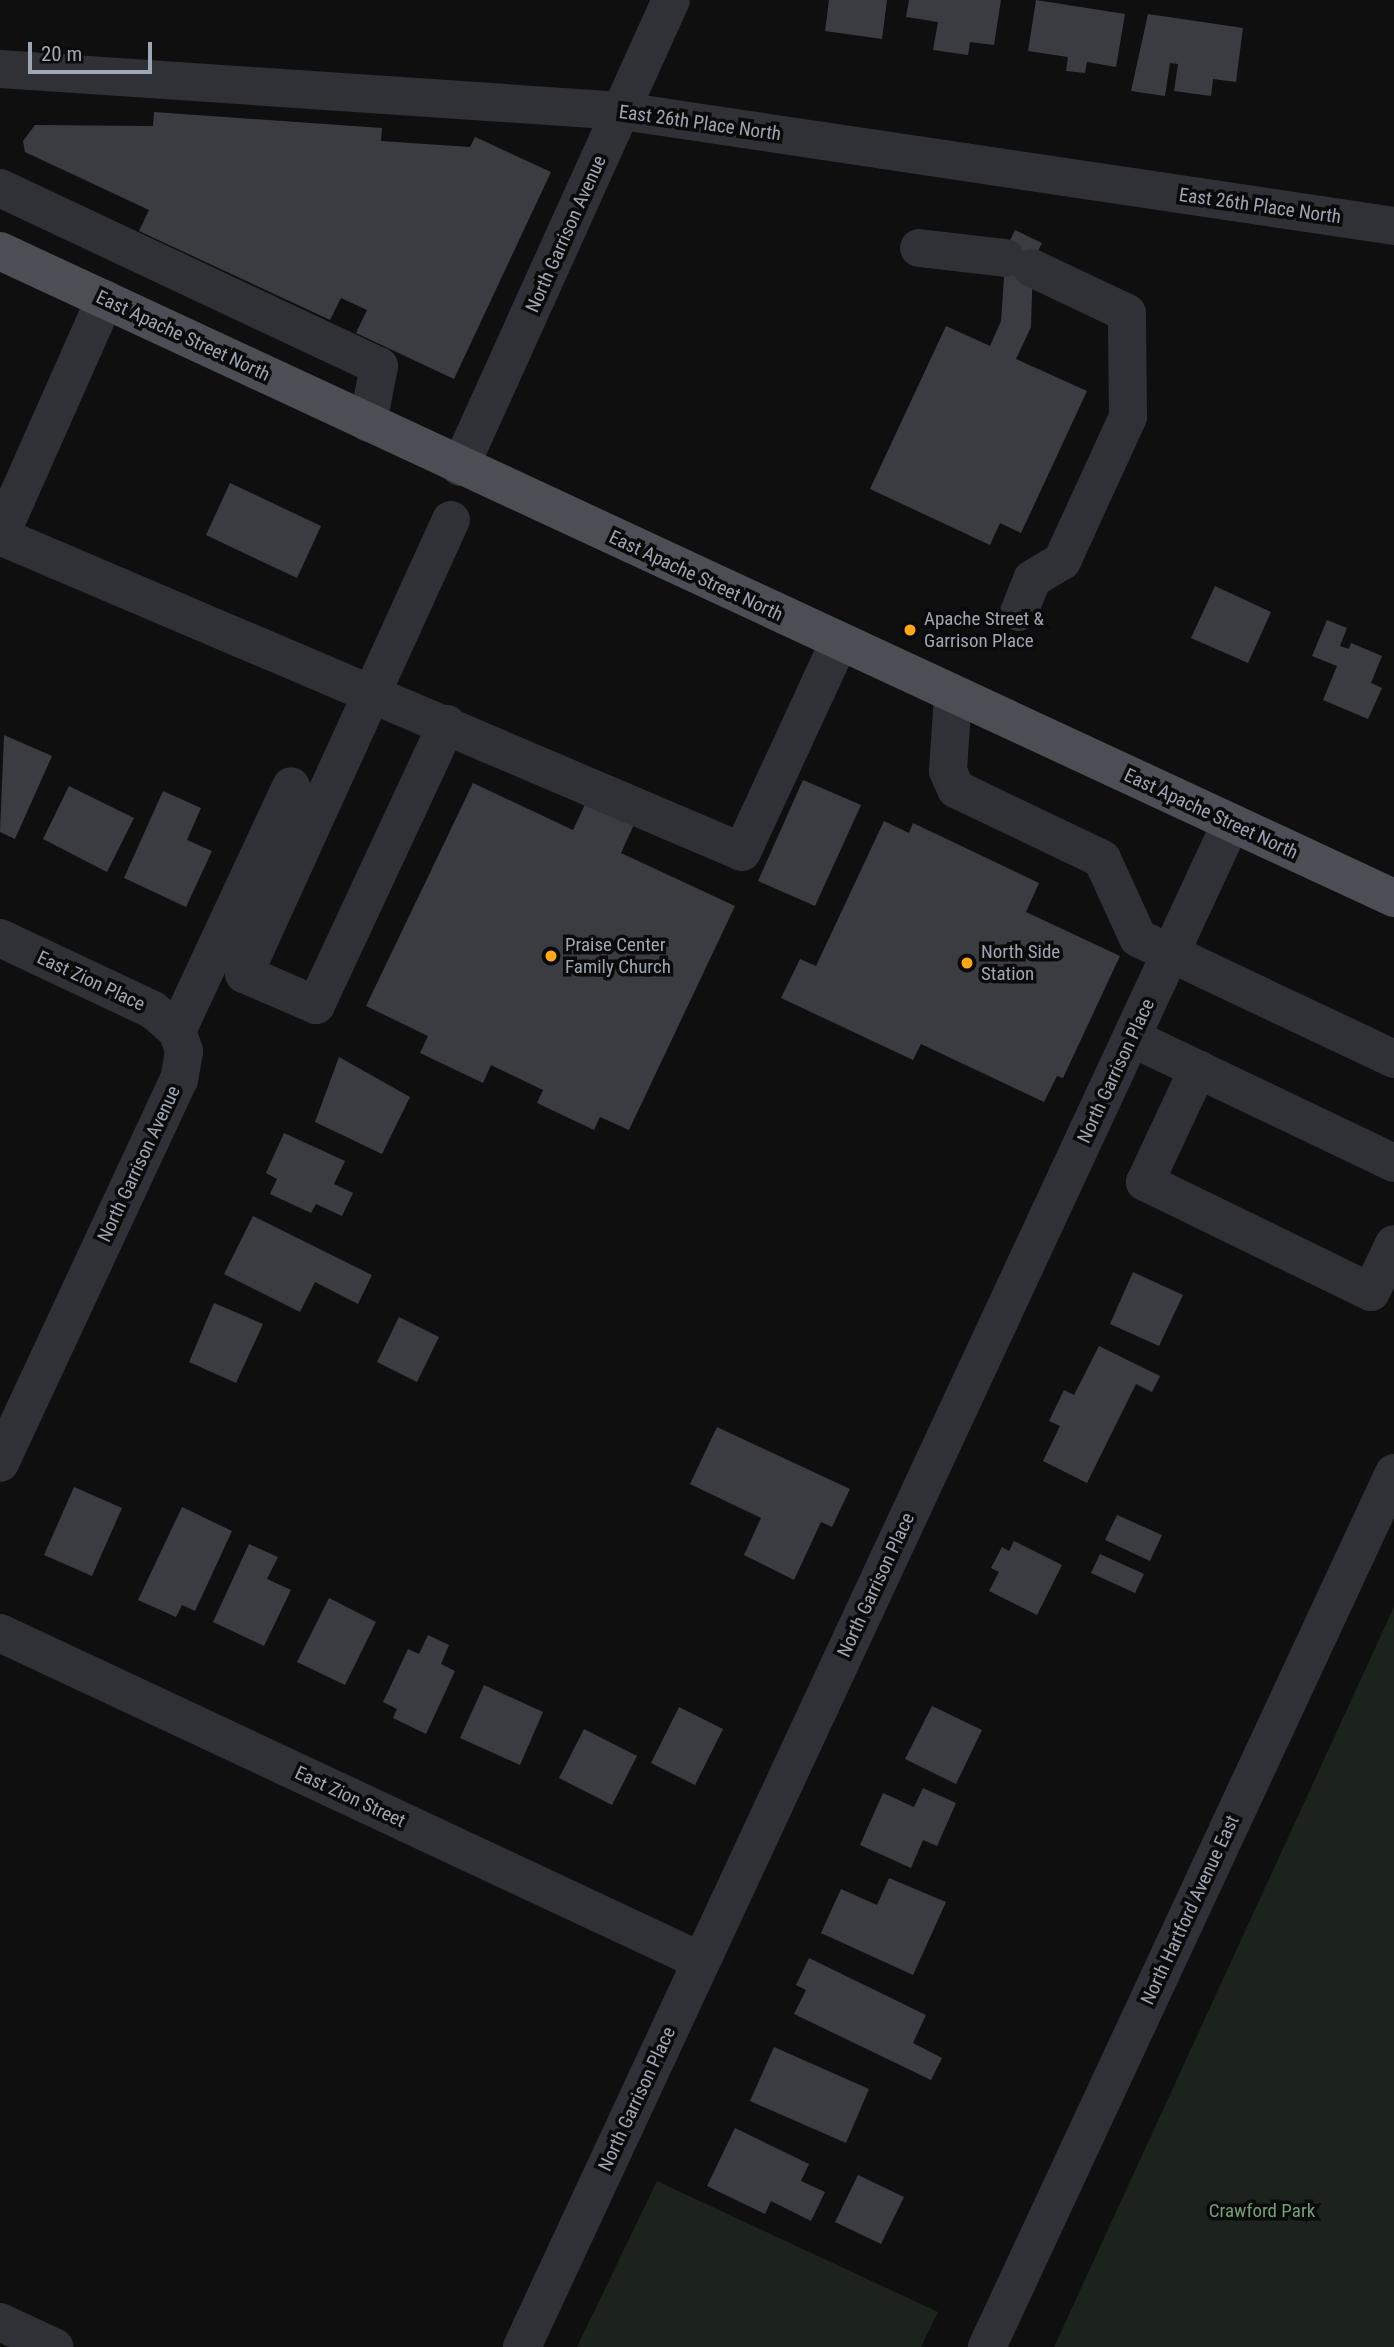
<!DOCTYPE html>
<html>
<head>
<meta charset="utf-8">
<style>
	body { margin:0 }
	#map { position:relative; width:1394px; height:2347px; overflow:hidden; background:#0f0f10; font-family:"Roboto Condensed",sans-serif }
	div>[style] { position:absolute }
	[style*='--x'] { left:calc(var(--x)*1px); top:calc(var(--y)*1px); width:calc(var(--w)*1px); rotate:calc(var(--a)*1deg) }
	.green>* { inset:0; background:#1b231c }
	.building>* { inset:0; background:#3b3c41 }
	.minor>* { height:38px; margin:-19px; padding:0 19px; transform-origin:19px; border-radius:19px; background:#303136 }
	.major>* { height:38px; margin:-19px; padding:0 19px; transform-origin:19px; border-radius:19px; background:#4b4e55 }
	.dots>* { width:19px; height:19px; translate:-50% -50%; box-sizing:border-box; border:4px solid #0a0a0b; border-radius:50% }
	span { translate:-50% -50%; white-space:nowrap; text-align:center; line-height:1.15; -webkit-text-stroke:7px #0a0a0b; paint-order:stroke }
	.street-label { font-size:19px; color:#9fa6b3 }
	.poi-label { font-size:19px; color:#9fa6b3 }
	.left { translate:0 -50%; text-align:left }
	.park-label { font-size:19px; color:#73a074 }
	.scale { position:absolute; left:28px; top:42px; width:124px; height:32px; box-sizing:border-box; border:4px solid #9fa6b3; border-top:0; padding-left:9px; font-size:21px; line-height:24px; white-space:nowrap; color:#9fa6b3; -webkit-text-stroke:5px #0a0a0b; paint-order:stroke }
</style>
</head>
<body>
<div id="map">
	<div class="green">
		<div style="clip-path:polygon(1394px 1607px,1394px 2347px,1054px 2347px)"></div>
		<div style="clip-path:polygon(657px 2181px,938px 2312px,921px 2347px,577px 2347px)"></div>
	</div>
	<div class="building">
		<div style="clip-path:polygon(829px 0,887px 0,882px 39px,825px 31px)"></div>
		<div style="clip-path:polygon(909px 0,1001px 0,994px 45px,970px 42px,968px 55px,933px 50px,938px 22px,906px 17px)"></div>
		<div style="clip-path:polygon(1036px 0,1125px 14px,1116px 67px,1087px 62px,1085px 73px,1066px 71px,1068px 57px,1028px 51px)"></div>
		<div style="clip-path:polygon(1148px 14px,1243px 28px,1236px 82px,1213px 79px,1211px 96px,1174px 91px,1178px 64px,1170px 63px,1165px 96px,1131px 91px)"></div>
		<div style="clip-path:polygon(154px 112px,382px 128px,381px 141px,470px 147px,475px 137px,551px 172px,454px 379px,356px 333px,367px 310px,341px 298px,330px 320px,139px 231px,149px 210px,25px 152px,23px 141px,35px 125px,153px 126px)"></div>
		<div style="clip-path:polygon(1015px 230px,1042px 243px,1033px 262px,1031px 327px,1016px 359px,1087px 391px,1021px 533px,1000px 523px,990px 545px,870px 489px,946px 326px,990px 346px,1001px 321px,1006px 249px)"></div>
		<div style="clip-path:polygon(230px 483px,321px 526px,297px 578px,206px 535px)"></div>
		<div style="clip-path:polygon(1215px 586px,1271px 612px,1248px 663px,1191px 638px)"></div>
		<div style="clip-path:polygon(1327px 620px,1347px 628px,1340px 646px,1349px 649px,1351px 643px,1382px 656px,1371px 683px,1382px 688px,1368px 719px,1323px 700px,1337px 666px,1312px 656px)"></div>
		<div style="clip-path:polygon(4px 735px,52px 756px,15px 839px,0 832px)"></div>
		<div style="clip-path:polygon(803px 780px,861px 805px,815px 906px,758px 881px)"></div>
		<div style="clip-path:polygon(473px 783px,573px 830px,588px 798px,636px 820px,621px 853px,735px 906px,629px 1130px,600px 1117px,594px 1130px,537px 1103px,543px 1090px,491px 1065px,483px 1083px,420px 1053px,428px 1036px,366px 1006px)"></div>
		<div style="clip-path:polygon(69px 786px,134px 818px,107px 872px,43px 839px)"></div>
		<div style="clip-path:polygon(163px 791px,201px 808px,187px 840px,212px 851px,186px 907px,124px 878px)"></div>
		<div style="clip-path:polygon(884px 821px,909px 833px,913px 823px,1039px 883px,1026px 912px,1120px 956px,1063px 1078px,1057px 1076px,1044px 1102px,921px 1044px,913px 1060px,781px 998px,800px 959px,816px 966px)"></div>
		<div style="clip-path:polygon(339px 1057px,410px 1097px,382px 1154px,315px 1122px)"></div>
		<div style="clip-path:polygon(284px 1133px,345px 1161px,334px 1184px,353px 1193px,342px 1216px,316px 1204px,311px 1213px,270px 1194px,277px 1179px,266px 1173px)"></div>
		<div style="clip-path:polygon(253px 1216px,372px 1275px,358px 1304px,315px 1282px,300px 1312px,224px 1274px)"></div>
		<div style="clip-path:polygon(1133px 1272px,1183px 1295px,1159px 1346px,1110px 1324px)"></div>
		<div style="clip-path:polygon(214px 1303px,263px 1324px,236px 1383px,189px 1362px)"></div>
		<div style="clip-path:polygon(399px 1317px,439px 1337px,417px 1382px,377px 1362px)"></div>
		<div style="clip-path:polygon(1099px 1346px,1160px 1376px,1152px 1392px,1136px 1384px,1087px 1483px,1043px 1461px,1060px 1426px,1049px 1421px,1064px 1390px,1074px 1395px)"></div>
		<div style="clip-path:polygon(717px 1427px,850px 1489px,832px 1527px,821px 1522px,794px 1580px,744px 1555px,761px 1518px,690px 1484px)"></div>
		<div style="clip-path:polygon(74px 1487px,122px 1508px,92px 1576px,44px 1555px)"></div>
		<div style="clip-path:polygon(182px 1507px,232px 1531px,195px 1611px,182px 1605px,176px 1617px,138px 1600px)"></div>
		<div style="clip-path:polygon(1117px 1515px,1162px 1535px,1150px 1561px,1105px 1540px)"></div>
		<div style="clip-path:polygon(1014px 1541px,1062px 1565px,1037px 1615px,989px 1591px,999px 1572px,991px 1568px,1002px 1547px,1009px 1551px)"></div>
		<div style="clip-path:polygon(249px 1544px,278px 1557px,267px 1579px,291px 1590px,264px 1646px,213px 1622px)"></div>
		<div style="clip-path:polygon(1100px 1554px,1144px 1574px,1135px 1593px,1091px 1573px)"></div>
		<div style="clip-path:polygon(329px 1598px,376px 1622px,345px 1685px,297px 1662px)"></div>
		<div style="clip-path:polygon(428px 1635px,449px 1645px,441px 1664px,455px 1671px,426px 1734px,393px 1718px,397px 1709px,383px 1702px,408px 1649px,419px 1654px)"></div>
		<div style="clip-path:polygon(484px 1685px,543px 1712px,520px 1765px,460px 1738px)"></div>
		<div style="clip-path:polygon(932px 1706px,982px 1730px,956px 1784px,905px 1759px)"></div>
		<div style="clip-path:polygon(679px 1707px,723px 1729px,695px 1785px,651px 1763px)"></div>
		<div style="clip-path:polygon(584px 1729px,637px 1756px,612px 1805px,559px 1778px)"></div>
		<div style="clip-path:polygon(923px 1788px,956px 1803px,937px 1846px,923px 1840px,911px 1868px,860px 1845px,883px 1793px,914px 1807px)"></div>
		<div style="clip-path:polygon(889px 1878px,946px 1902px,913px 1975px,821px 1933px,841px 1889px,877px 1905px)"></div>
		<div style="clip-path:polygon(809px 1958px,926px 2015px,913px 2043px,942px 2058px,931px 2080px,794px 2014px,806px 1990px,796px 1985px)"></div>
		<div style="clip-path:polygon(774px 2047px,869px 2089px,846px 2143px,750px 2101px)"></div>
		<div style="clip-path:polygon(735px 2128px,809px 2164px,801px 2181px,825px 2192px,811px 2221px,771px 2201px,765px 2214px,707px 2186px)"></div>
		<div style="clip-path:polygon(858px 2175px,904px 2197px,881px 2244px,835px 2222px)"></div>
	</div>
	<div class="minor">
		<div style="--x:0;--y:69;--w:623;--a:3.86"></div>
		<div style="--x:622;--y:111;--w:781;--a:8.47"></div>
		<div style="--x:0;--y:188;--w:419;--a:25.2"></div>
		<div style="--x:379;--y:366;--w:58;--a:100.9"></div>
		<div style="--x:919;--y:248;--w:87;--a:6.6"></div>
		<div style="--x:105;--y:299;--w:259;--a:113.9"></div>
		<div style="--x:0;--y:536;--w:806;--a:23.07"></div>
		<div style="--x:742;--y:852;--w:231;--a:-65.2"></div>
		<div style="--x:460;--y:467;--w:512;--a:-65.69"></div>
		<div style="--x:1019;--y:612;--w:35;--a:-68"></div>
		<div style="--x:1032;--y:579;--w:35;--a:-31"></div>
		<div style="--x:1062;--y:561;--w:158;--a:-65.4"></div>
		<div style="--x:1128;--y:417;--w:104;--a:-90.6"></div>
		<div style="--x:1127;--y:313;--w:105;--a:-154.7"></div>
		<div style="--x:953;--y:695;--w:76;--a:93.8"></div>
		<div style="--x:948;--y:771;--w:20;--a:66"></div>
		<div style="--x:956;--y:789;--w:162;--a:25.6"></div>
		<div style="--x:1102;--y:859;--w:87;--a:65.5"></div>
		<div style="--x:1138;--y:938;--w:283;--a:25.3"></div>
		<div style="--x:447;--y:724;--w:310;--a:115"></div>
		<div style="--x:316;--y:1005;--w:78;--a:-156.7"></div>
		<div style="--x:244;--y:974;--w:499;--a:-65.5"></div>
		<div style="--x:0;--y:938;--w:169;--a:25.2"></div>
		<div style="--x:153;--y:1010;--w:32;--a:41"></div>
		<div style="--x:1132;--y:1038;--w:290;--a:25.5"></div>
		<div style="--x:1198;--y:1069;--w:125;--a:115.1"></div>
		<div style="--x:1145;--y:1182;--w:251;--a:26"></div>
		<div style="--x:1371;--y:1292;--w:53;--a:-64.4"></div>
		<div style="--x:0;--y:1463;--w:423;--a:-65"></div>
		<div style="--x:179;--y:1080;--w:29;--a:-80"></div>
		<div style="--x:184;--y:1051;--w:21;--a:-109"></div>
		<div style="--x:177;--y:1031;--w:270;--a:-65"></div>
		<div style="--x:0;--y:1633;--w:774;--a:25.08"></div>
		<div style="--x:0;--y:2322;--w:60;--a:24.8"></div>
		<div style="--x:522;--y:2347;--w:1681;--a:-65.05"></div>
		<div style="--x:987;--y:2347;--w:964;--a:-65.03"></div>
	</div>
	<div class="major">
		<div style="--x:0;--y:251;--w:1537;--a:24.9"></div>
	</div>
	<div class="dots">
		<div style="left:910px;top:630px;background:#ffa718"></div>
		<div style="left:551px;top:956px;background:#ffa718"></div>
		<div style="left:967px;top:963px;background:#ffa718"></div>
	</div>
	<div class="street-label">
		<span style="left:700px;top:123px;rotate:8deg">East 26th Place North</span>
		<span style="left:1260px;top:206px;rotate:8deg">East 26th Place North</span>
		<span style="left:566px;top:234px;rotate:-66deg">North Garrison Avenue</span>
		<span style="left:183px;top:336px;rotate:25deg">East Apache Street North</span>
		<span style="left:696px;top:576px;rotate:25deg">East Apache Street North</span>
		<span style="left:1211px;top:814px;rotate:25deg">East Apache Street North</span>
		<span style="left:91px;top:981px;rotate:25deg">East Zion Place</span>
		<span style="left:1116px;top:1071px;rotate:-65deg">North Garrison Place</span>
		<span style="left:139px;top:1164px;rotate:-65deg">North Garrison Avenue</span>
		<span style="left:876px;top:1585px;rotate:-65deg">North Garrison Place</span>
		<span style="left:350px;top:1797px;rotate:25deg">East Zion Street</span>
		<span style="left:1190px;top:1910px;rotate:-65deg">North Hartford Avenue East</span>
		<span style="left:637px;top:2099px;rotate:-65deg">North Garrison Place</span>
	</div>
	<div class="poi-label">
		<span class="left" style="left:924px;top:630px">Apache Street &amp;<br>Garrison Place</span>
		<span class="left" style="left:565px;top:956px">Praise Center<br>Family Church</span>
		<span class="left" style="left:981px;top:963px">North Side<br>Station</span>
	</div>
	<div class="park-label">
		<span style="left:1262px;top:2211px">Crawford Park</span>
	</div>
	<div class="scale">20 m</div>
</div>
</body>
</html>
